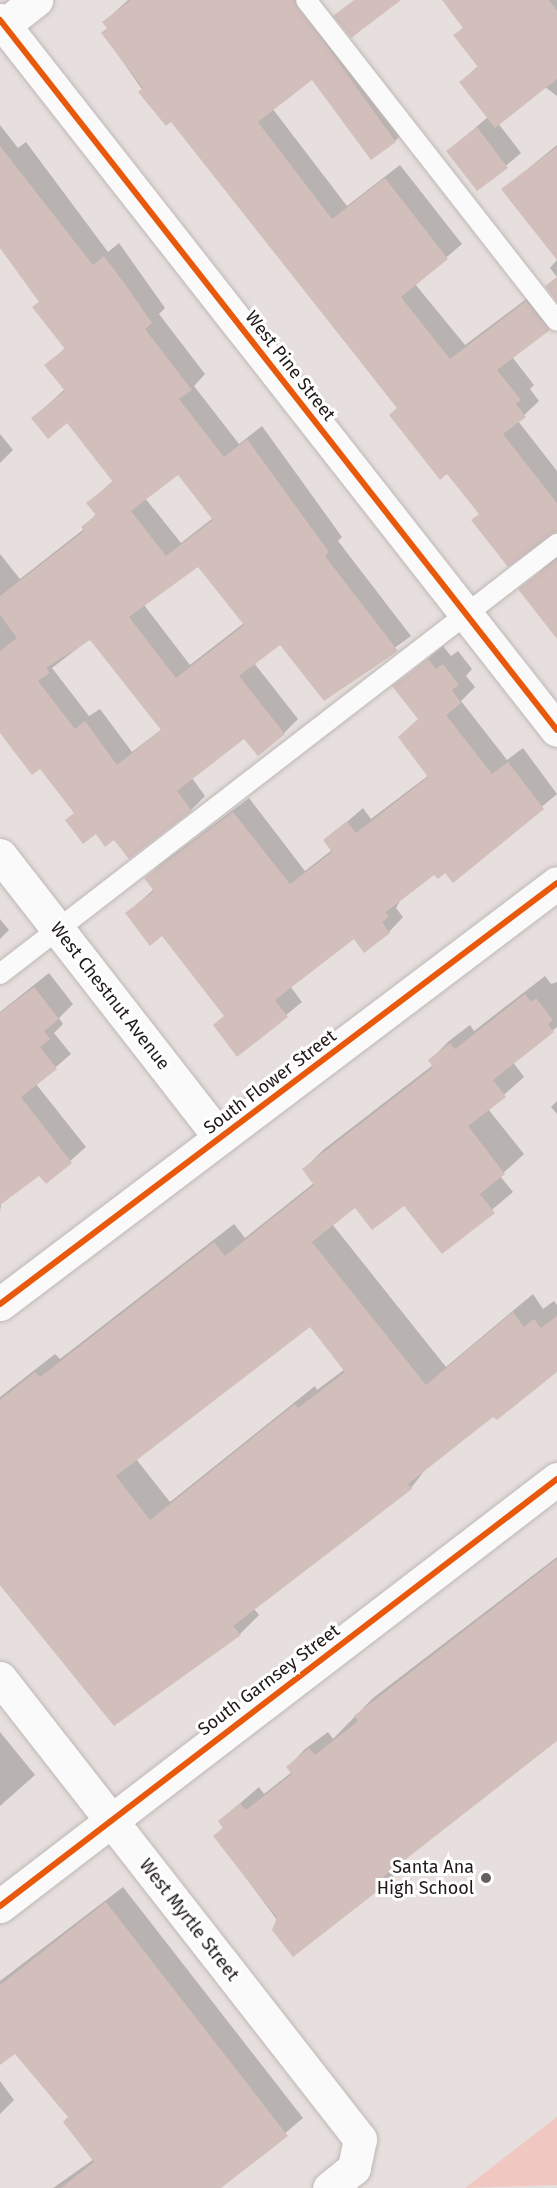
<!DOCTYPE html>
<html>
<head>
<meta charset="utf-8">
<style>
	body { margin:0 }
	#map { position:relative; width:557px; height:2188px; overflow:hidden; background:#e7dfdd; font-family:"Fira Sans",sans-serif }
	div>[style] { position:absolute }
	[style*='--x'] { left:calc(var(--x)*1px); top:calc(var(--y)*1px); width:calc(var(--w)*1px); rotate:calc(var(--a)*1deg) }
	.green>* { inset:0; background:#f1c7c1 }
	.shadow>* { inset:0; background:#0003 }
	.building>* { inset:0; background:#d2bebb }
	.roads { filter:drop-shadow(0 0 2px #beb8b6) drop-shadow(0 0 2px #beb8b6) }
	.service>* { height:20px; margin:-10px; padding:0 10px; transform-origin:10px; border-radius:10px; background:#fbfafa }
	.minor>* { height:33px; margin:-16.5px; padding:0 16.5px; transform-origin:16.5px; border-radius:16.5px; background:#fbfafa }
	.tertiary>* { height:33px; margin:-16.5px; padding:0 16.5px; transform-origin:16.5px; border-radius:16.5px; background:#fbfafa }
	.cycleway>* { height:6px; margin:-3px; padding:0 3px; transform-origin:3px; border-radius:3px; background:#e8590c }
	.dots>* { width:16px; height:16px; translate:-50% -50%; box-sizing:border-box; border:3px solid #fff; border-radius:50% }
	span { translate:-50% -50%; white-space:nowrap; text-align:center; line-height:1.15; -webkit-text-stroke:6px #fff; paint-order:stroke }
	.street-label { font-size:18px; color:#1f1a19 }
	.poi-label { font-size:18px; color:#1f1a19 }
	.right { translate:-100% -50%; text-align:right }
</style>
</head>
<body>
<div id="map">
	<div class="green">
		<div style="clip-path:polygon(557px 2117px,557px 2185px,465px 2188px)"></div>
	</div>
	<div class="shadow">
		<div style="clip-path:polygon(128px 0,318px 0,409px 127px,395px 141px,312px 78px,272px 108px,347px 206px,400px 165px,462px 244px,415px 284px,465px 345px,541px 288px,557px 321px,513px 358px,534px 385px,530px 389px,539px 401px,518px 421px,557px 471px,557px 525px,480px 513px,171px 120px,166px 124px,103px 33px,109px 27px,104px 22px)"></div>
		<div style="clip-path:polygon(443px 0,557px 0,557px 96px,545px 87px,498px 123px,521px 153px,478px 189px,448px 151px,488px 117px,461px 82px,479px 65px,455px 35px,464px 27px)"></div>
		<div style="clip-path:polygon(evenodd,0 125px,18px 148px,26px 142px,108px 252px,119px 243px,165px 308px,159px 314px,205px 374px,194px 386px,239px 444px,262px 426px,342px 537px,338px 541px,411px 636px,324px 699px,280px 643px,254px 663px,298px 719px,284px 733px,244px 737px,192px 778px,205px 796px,191px 810px,114px 838px,96px 832px,75px 812px,0 713px,0 554px,20px 579px,84px 529px,96px 514px,88px 503px,114px 480px,68px 421px,33px 418px,65px 389px,46px 366px,65px 348px,0 227px,0 125px,178px 473px,213px 518px,181px 543px,145px 498px,178px 473px,0 125px,199px 565px,244px 623px,190px 665px,144px 605px,199px 565px,0 125px,91px 638px,162px 729px,132px 752px,100px 709px,89px 716px,52px 668px,91px 638px)"></div>
		<div style="clip-path:polygon(557px 145px,557px 258px,503px 189px)"></div>
		<div style="clip-path:polygon(557px 260px,557px 300px,547px 286px,557px 277px,550px 268px)"></div>
		<div style="clip-path:polygon(0 434px,13px 450px,0 463px)"></div>
		<div style="clip-path:polygon(557px 557px,557px 637px,520px 589px)"></div>
		<div style="clip-path:polygon(443px 646px,451px 656px,458px 651px,472px 669px,466px 676px,475px 687px,461px 701px,507px 760px,523px 748px,557px 794px,453px 881px,445px 871px,435px 873px,401px 899px,396px 908px,403px 917px,389px 932px,354px 937px,290px 986px,302px 1002px,237px 1055px,225px 1015px,162px 934px,127px 913px,154px 889px,146px 878px,161px 864px,249px 798px,305px 871px,332px 850px,325px 841px,363px 808px,371px 819px,429px 775px,419px 718px,394px 686px)"></div>
		<div style="clip-path:polygon(0 919px,9px 930px,0 939px)"></div>
		<div style="clip-path:polygon(49px 973px,73px 1004px,59px 1018px,63px 1024px,54px 1033px,71px 1054px,36px 1084px,86px 1147px,46px 1182px,40px 1173px,1px 1204px,0 1213px,0 1012px)"></div>
		<div style="clip-path:polygon(evenodd,545px 976px,551px 984px,557px 982px,557px 1027px,513px 1062px,524px 1077px,488px 1109px,524px 1154px,500px 1176px,513px 1192px,442px 1252px,404px 1203px,355px 1206px,332px 1224px,446px 1367px,533px 1294px,543px 1309px,554px 1301px,557px 1305px,557px 1371px,493px 1415px,428px 1466px,411px 1488px,254px 1609px,259px 1615px,240px 1634px,114px 1724px,0 1585px,0 1397px,55px 1354px,60px 1359px,234px 1224px,245px 1238px,314px 1183px,304px 1169px,323px 1150px,433px 1065px,430px 1060px,449px 1041px,470px 1025px,474px 1031px,545px 976px,310px 1325px,345px 1369px,317px 1390px,315px 1386px,170px 1502px,136px 1459px,310px 1325px)"></div>
		<div style="clip-path:polygon(557px 1101px,557px 1114px,551px 1107px)"></div>
		<div style="clip-path:polygon(557px 1557px,557px 1739px,402px 1861px,405px 1865px,387px 1882px,280px 1924px,215px 1836px,224px 1827px,220px 1821px,259px 1787px,264px 1794px,292px 1772px,288px 1767px,305px 1749px,328px 1732px,333px 1739px,373px 1698px)"></div>
		<div style="clip-path:polygon(0 1732px,35px 1775px,0 1806px)"></div>
		<div style="clip-path:polygon(123px 1887px,303px 2118px,240px 2171px,202px 2188px,53px 2188px,94px 2159px,70px 2117px,15px 2051px,0 2063px,0 1981px)"></div>
		<div style="clip-path:polygon(0 2081px,14px 2100px,0 2114px)"></div>
	</div>
	<div class="building">
		<div style="clip-path:polygon(131px 0,294px 0,396px 142px,371px 160px,312px 80px,258px 122px,332px 219px,385px 178px,448px 259px,401px 297px,450px 359px,526px 301px,550px 330px,497px 370px,521px 400px,516px 404px,526px 417px,503px 434px,557px 503px,557px 532px,508px 567px,471px 520px,479px 514px,447px 474px,440px 480px,389px 415px,397px 408px,171px 122px,166px 126px,138px 92px,143px 88px,101px 33px,107px 28px,102px 22px)"></div>
		<div style="clip-path:polygon(354px 0,401px 0,351px 38px,333px 16px)"></div>
		<div style="clip-path:polygon(442px 0,549px 0,557px 11px,557px 79px,495px 128px,459px 82px,478px 67px,453px 35px,463px 28px)"></div>
		<div style="clip-path:polygon(477px 127px,508px 168px,477px 191px,446px 151px)"></div>
		<div style="clip-path:polygon(evenodd,0 146px,93px 265px,104px 256px,125px 284px,152px 323px,145px 329px,192px 390px,179px 399px,224px 457px,247px 439px,329px 552px,325px 556px,398px 651px,324px 701px,280px 645px,239px 676px,285px 734px,258px 756px,244px 739px,177px 791px,192px 811px,129px 859px,114px 840px,105px 847px,96px 834px,83px 844px,65px 820px,74px 813px,40px 769px,32px 775px,0 733px,0 651px,17px 638px,0 615px,0 596px,84px 531px,81px 527px,96px 515px,86px 503px,113px 482px,67px 423px,48px 439px,31px 418px,65px 391px,44px 365px,65px 349px,32px 307px,39px 302px,0 248px,0 146px,178px 475px,213px 520px,166px 556px,131px 511px,178px 475px,0 146px,198px 567px,244px 625px,176px 678px,129px 617px,198px 567px,0 146px,90px 640px,161px 730px,117px 765px,85px 721px,75px 729px,38px 681px,50px 673px,46px 668px,90px 640px)"></div>
		<div style="clip-path:polygon(557px 147px,557px 260px,501px 189px)"></div>
		<div style="clip-path:polygon(557px 277px,557px 302px,545px 286px)"></div>
		<div style="clip-path:polygon(557px 559px,557px 639px,518px 589px)"></div>
		<div style="clip-path:polygon(428px 659px,436px 669px,443px 664px,459px 685px,452px 690px,461px 703px,446px 715px,492px 774px,508px 762px,544px 809px,453px 883px,445px 873px,438px 879px,434px 875px,386px 912px,389px 917px,382px 922px,390px 933px,364px 953px,354px 939px,275px 1000px,288px 1017px,237px 1057px,213px 1025px,224px 1016px,162px 936px,150px 946px,125px 913px,154px 891px,144px 878px,233px 812px,290px 884px,332px 852px,323px 840px,347px 821px,356px 833px,428px 777px,398px 737px,418px 719px,392px 686px)"></div>
		<div style="clip-path:polygon(34px 987px,59px 1019px,44px 1031px,50px 1039px,40px 1047px,57px 1069px,21px 1097px,72px 1163px,46px 1184px,39px 1176px,0 1205px,0 1013px)"></div>
		<div style="clip-path:polygon(evenodd,525px 994px,531px 1002px,536px 998px,553px 1020px,548px 1024px,554px 1032px,493px 1080px,506px 1097px,468px 1126px,505px 1174px,480px 1194px,495px 1213px,442px 1254px,404px 1206px,372px 1230px,355px 1208px,312px 1242px,426px 1385px,513px 1312px,524px 1327px,534px 1319px,541px 1328px,557px 1316px,557px 1372px,497px 1420px,493px 1417px,408px 1484px,412px 1489px,233px 1626px,241px 1635px,114px 1726px,0 1585px,0 1400px,35px 1372px,40px 1377px,214px 1242px,225px 1256px,314px 1185px,302px 1169px,426px 1073px,433px 1067px,428px 1060px,450px 1043px,455px 1049px,525px 994px,310px 1327px,345px 1372px,298px 1408px,295px 1404px,150px 1520px,116px 1476px,310px 1327px)"></div>
		<div style="clip-path:polygon(557px 1559px,557px 1741px,383px 1877px,388px 1883px,293px 1957px,272px 1930px,277px 1918px,213px 1836px,223px 1828px,218px 1821px,240px 1803px,246px 1810px,292px 1774px,286px 1767px,309px 1748px,315px 1755px,358px 1721px,354px 1716px)"></div>
		<div style="clip-path:polygon(106px 1902px,288px 2136px,221px 2188px,61px 2188px,94px 2162px,63px 2122px,68px 2117px,15px 2054px,0 2065px,0 1985px)"></div>
	</div>
	<div class="roads">
		<div class="service">
			<div style="--x:306;--y:0;--w:407;--a:52"></div>
			<div style="--x:0;--y:974;--w:704;--a:-37.67"></div>
		</div>
		<div class="minor">
			<div style="--x:0;--y:20;--w:902;--a:51.89"></div>
			<div style="--x:4;--y:25;--w:41;--a:-38"></div>
			<div style="--x:0;--y:855;--w:358;--a:52.1"></div>
			<div style="--x:0;--y:1678;--w:585;--a:52.01"></div>
			<div style="--x:360;--y:2139;--w:30;--a:102"></div>
			<div style="--x:354;--y:2168;--w:32;--a:141"></div>
			<div style="--x:0;--y:1906;--w:702;--a:-37.47"></div>
		</div>
		<div class="tertiary">
			<div style="--x:0;--y:1304;--w:698;--a:-37.08"></div>
		</div>
	</div>
	<div class="cycleway">
		<div style="--x:0;--y:20;--w:902;--a:51.89"></div>
		<div style="--x:0;--y:1304;--w:698;--a:-37.08"></div>
		<div style="--x:0;--y:1906;--w:702;--a:-37.47"></div>
	</div>
	<div class="dots">
		<div style="left:486px;top:1878px;background:#655f5e"></div>
	</div>
	<div class="street-label">
		<span style="left:290px;top:366px;rotate:52deg">West Pine Street</span>
		<span style="left:110px;top:996px;rotate:52deg">West Chestnut Avenue</span>
		<span style="left:270px;top:1082px;rotate:-37deg">South Flower Street</span>
		<span style="left:269px;top:1680px;rotate:-37deg">South Garnsey Street</span>
		<span style="left:189px;top:1920px;rotate:52deg">West Myrtle Street</span>
	</div>
	<div class="poi-label">
		<span class="right" style="left:474px;top:1878px">Santa Ana<br>High School</span>
	</div>
</div>
</body>
</html>
